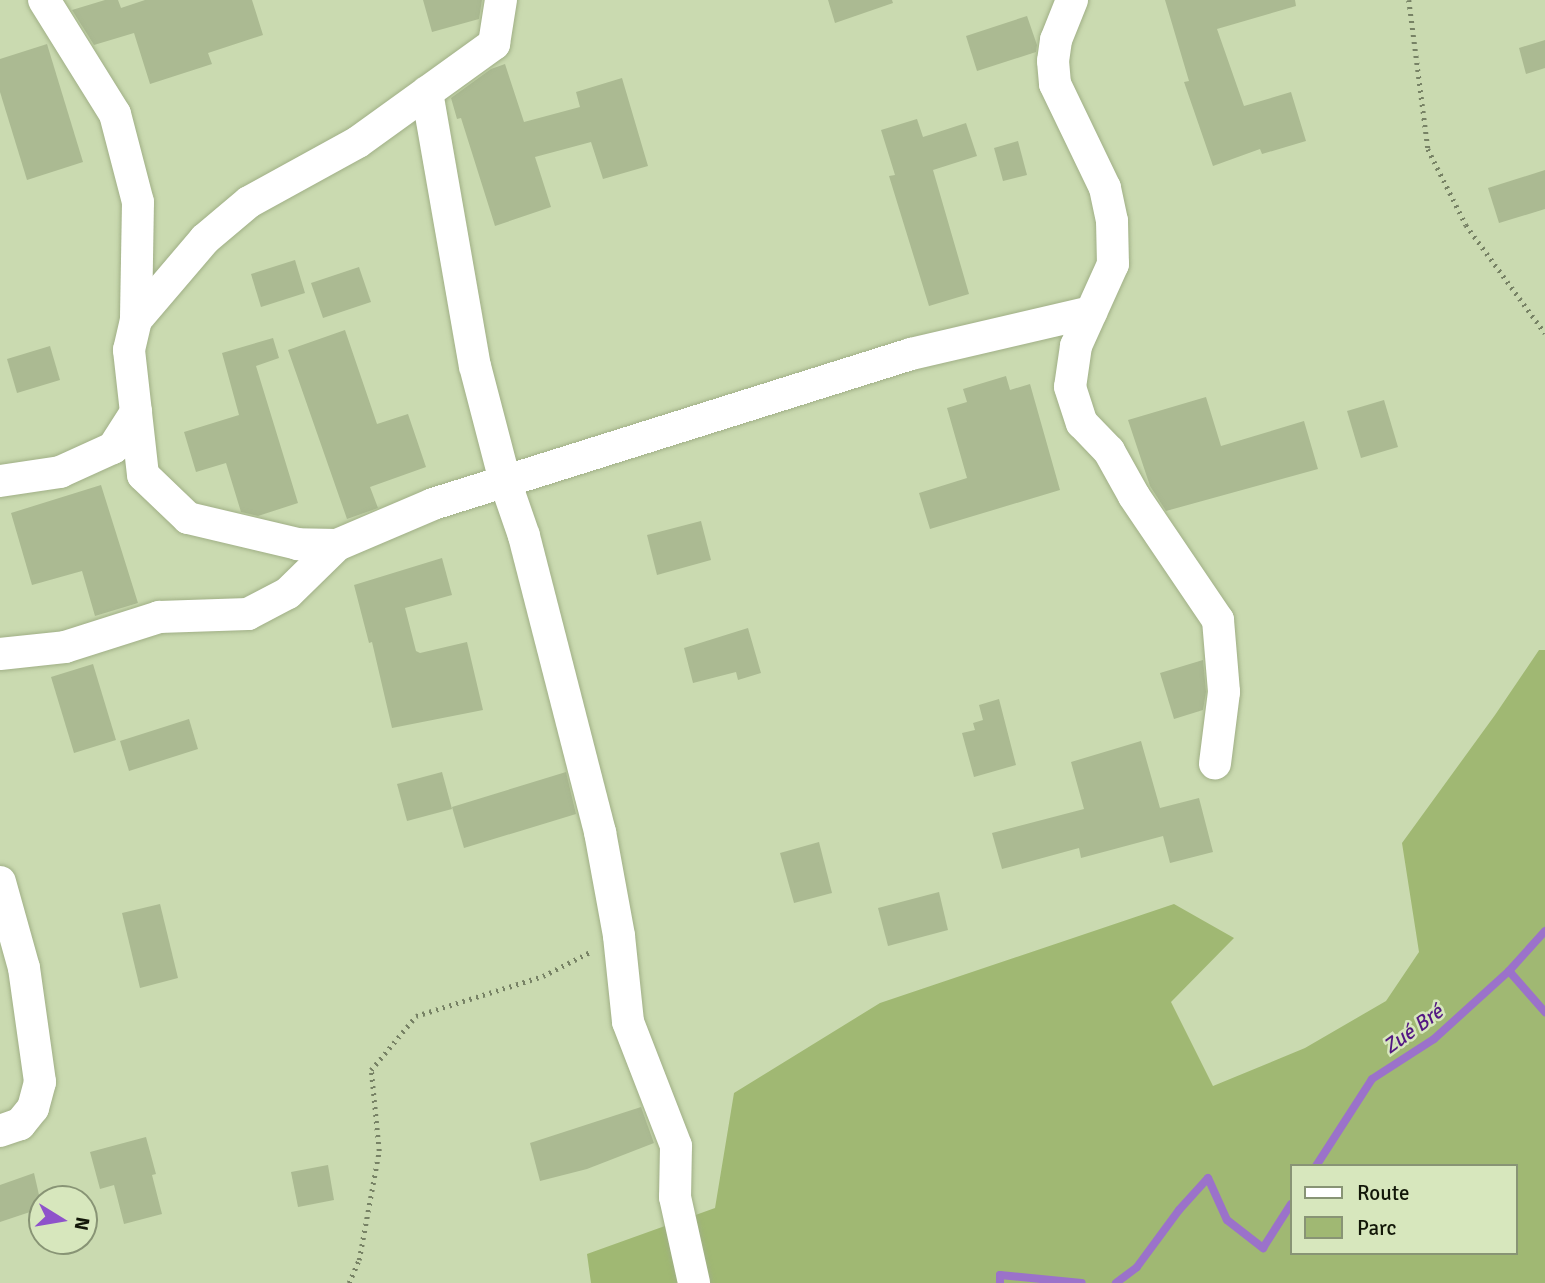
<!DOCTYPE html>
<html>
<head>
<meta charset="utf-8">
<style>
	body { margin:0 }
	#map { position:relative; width:1545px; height:1283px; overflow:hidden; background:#cadab0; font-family:Signika,sans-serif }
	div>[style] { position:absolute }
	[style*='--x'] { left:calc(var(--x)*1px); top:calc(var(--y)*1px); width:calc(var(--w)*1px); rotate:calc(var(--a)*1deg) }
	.green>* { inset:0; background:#a0b873 }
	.stream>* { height:8px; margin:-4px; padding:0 4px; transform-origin:4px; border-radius:4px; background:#9b72ca }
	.building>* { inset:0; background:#abba92 }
	.path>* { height:4.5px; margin-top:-2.25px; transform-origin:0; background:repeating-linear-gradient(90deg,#778265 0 2px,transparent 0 7px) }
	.roads { filter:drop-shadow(0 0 2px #a0af86) drop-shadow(0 0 2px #a0af86) }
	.minor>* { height:32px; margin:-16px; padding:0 16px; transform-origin:16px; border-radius:16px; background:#fff }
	span { translate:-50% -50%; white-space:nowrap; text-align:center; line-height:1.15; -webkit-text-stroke:5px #d7e7bd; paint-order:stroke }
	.water-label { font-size:21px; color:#531883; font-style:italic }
	.legend { position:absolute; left:1290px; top:1164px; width:228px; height:91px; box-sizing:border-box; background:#d7e7bd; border:2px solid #889475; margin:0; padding:9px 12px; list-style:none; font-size:21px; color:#121708 }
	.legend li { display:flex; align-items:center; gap:14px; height:35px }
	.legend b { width:35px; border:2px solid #889475 }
	.north { position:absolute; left:28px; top:1185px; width:70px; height:70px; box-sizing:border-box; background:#d7e7bd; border:2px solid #889475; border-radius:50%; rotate:101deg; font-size:19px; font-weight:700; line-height:28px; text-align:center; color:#121708 }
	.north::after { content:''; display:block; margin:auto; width:24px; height:32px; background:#8e53ca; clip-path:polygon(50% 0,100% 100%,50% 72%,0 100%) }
</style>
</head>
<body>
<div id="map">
	<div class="green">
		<div style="clip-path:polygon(evenodd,1539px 650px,1545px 650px,1545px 1283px,591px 1283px,587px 1254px,715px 1208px,734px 1093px,880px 1003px,1174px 904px,1234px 938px,1171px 1002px,1213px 1086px,1305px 1048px,1386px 1001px,1419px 952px,1402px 843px,1495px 715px,1539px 650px,1291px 1166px,1515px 1166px,1515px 1253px,1291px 1253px,1291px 1166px)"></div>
	</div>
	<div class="stream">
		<div style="--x:1509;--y:971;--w:55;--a:48.7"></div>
		<div style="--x:1316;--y:1166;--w:103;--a:-57.2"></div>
		<div style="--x:1372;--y:1079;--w:74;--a:-32.8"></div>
		<div style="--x:1434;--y:1039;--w:101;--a:-42.2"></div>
		<div style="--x:1509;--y:971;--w:54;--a:-48"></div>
		<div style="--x:1000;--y:1283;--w:8;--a:-90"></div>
		<div style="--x:1000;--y:1275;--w:82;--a:5.6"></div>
		<div style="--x:1116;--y:1283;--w:26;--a:-37"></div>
		<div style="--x:1137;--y:1267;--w:71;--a:-53.6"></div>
		<div style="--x:1179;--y:1210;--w:43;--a:-47.8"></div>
		<div style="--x:1208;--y:1178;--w:46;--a:65.7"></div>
		<div style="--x:1227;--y:1220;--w:46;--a:37.9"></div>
		<div style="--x:1263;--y:1248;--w:52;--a:-57.5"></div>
	</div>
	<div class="building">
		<div style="clip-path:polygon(105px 0,118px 0,121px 8px,145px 0,252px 0,263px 35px,208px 53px,212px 64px,150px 84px,134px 33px,94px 45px,72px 10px)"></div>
		<div style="clip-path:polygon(423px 0,482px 0,479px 19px,432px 32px)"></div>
		<div style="clip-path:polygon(828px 0,892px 0,893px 3px,835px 23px)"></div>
		<div style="clip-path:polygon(1165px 0,1295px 0,1296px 6px,1217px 29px,1244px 106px,1291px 92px,1306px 141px,1262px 154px,1260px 149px,1213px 166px,1184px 82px,1189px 81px)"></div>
		<div style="clip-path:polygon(1027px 16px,1037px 45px,1036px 52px,977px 71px,966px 36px)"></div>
		<div style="clip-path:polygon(1545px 40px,1545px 68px,1526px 74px,1519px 48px)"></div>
		<div style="clip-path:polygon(47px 44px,83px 162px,27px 180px,0 92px,0 59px)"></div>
		<div style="clip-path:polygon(505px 64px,524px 122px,580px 107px,576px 92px,622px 78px,648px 166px,603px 179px,591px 142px,535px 157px,551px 207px,495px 226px,461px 118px,457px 119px,451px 98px,491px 69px)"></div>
		<div style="clip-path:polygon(917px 119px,923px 137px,966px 123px,977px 156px,933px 170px,969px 294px,929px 306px,889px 176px,895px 175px,881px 130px)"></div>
		<div style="clip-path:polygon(1018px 141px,1027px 175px,1003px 181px,994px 148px)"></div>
		<div style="clip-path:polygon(1545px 170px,1545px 209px,1499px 223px,1488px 188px)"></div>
		<div style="clip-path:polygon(295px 260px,305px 293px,261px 307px,251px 274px)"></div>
		<div style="clip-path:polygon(359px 267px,371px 302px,323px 318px,311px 283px)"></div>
		<div style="clip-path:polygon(345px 330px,377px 424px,408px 414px,426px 467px,370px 487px,378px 508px,347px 519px,288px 350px)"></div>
		<div style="clip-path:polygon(273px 338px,279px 358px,256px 366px,298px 503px,258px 516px,241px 512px,226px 463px,196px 472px,184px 432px,239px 415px,222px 353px)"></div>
		<div style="clip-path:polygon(50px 346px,60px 380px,17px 393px,7px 359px)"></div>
		<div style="clip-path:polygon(1006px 376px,1010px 390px,1030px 384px,1060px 490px,930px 529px,919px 493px,967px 478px,947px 408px,967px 402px,963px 389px)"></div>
		<div style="clip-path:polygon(1206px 397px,1221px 446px,1304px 421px,1318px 469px,1166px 511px,1150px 486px,1128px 420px)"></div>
		<div style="clip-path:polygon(1384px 400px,1398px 447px,1361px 458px,1347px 411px)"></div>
		<div style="clip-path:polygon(101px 485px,138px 603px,95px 616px,82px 571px,32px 585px,11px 513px)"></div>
		<div style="clip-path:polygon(701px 521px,711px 560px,657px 575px,647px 535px)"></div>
		<div style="clip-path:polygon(442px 558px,452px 595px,405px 608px,416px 651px,420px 653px,467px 642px,483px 710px,392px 728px,372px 642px,369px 643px,354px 585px)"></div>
		<div style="clip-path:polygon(748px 628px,761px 673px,738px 680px,736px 672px,693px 683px,684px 648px)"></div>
		<div style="clip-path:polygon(1203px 660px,1206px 692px,1203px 710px,1174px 719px,1160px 673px)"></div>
		<div style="clip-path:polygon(93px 664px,116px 740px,74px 753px,51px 677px)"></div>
		<div style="clip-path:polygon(999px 699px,1016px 765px,974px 777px,962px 733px,975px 730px,973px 723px,983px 720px,979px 705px)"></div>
		<div style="clip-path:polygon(189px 719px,198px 749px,129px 771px,120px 741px)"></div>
		<div style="clip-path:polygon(1141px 741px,1160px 808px,1199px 798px,1213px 852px,1170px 863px,1163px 836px,1081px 858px,1079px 848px,1002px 869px,992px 833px,1084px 809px,1071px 762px)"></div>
		<div style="clip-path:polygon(442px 772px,452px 809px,407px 821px,397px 784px)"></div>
		<div style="clip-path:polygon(566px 772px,576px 814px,464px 848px,452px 807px)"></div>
		<div style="clip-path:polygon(819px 842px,832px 893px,794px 903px,780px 853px)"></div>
		<div style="clip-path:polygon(939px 892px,948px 930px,888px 946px,878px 908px)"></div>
		<div style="clip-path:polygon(160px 904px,178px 978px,140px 988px,122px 913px)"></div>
		<div style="clip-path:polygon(641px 1107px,654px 1143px,587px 1169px,540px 1181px,530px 1143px)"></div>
		<div style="clip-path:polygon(146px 1137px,156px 1174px,152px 1175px,162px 1214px,124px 1224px,114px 1185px,100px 1189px,90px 1152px)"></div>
		<div style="clip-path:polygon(328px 1165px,334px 1200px,298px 1207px,291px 1172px)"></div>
		<div style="clip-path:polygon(34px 1173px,42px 1208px,0 1222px,0 1185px)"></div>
	</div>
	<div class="path">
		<div style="--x:1409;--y:0;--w:150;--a:82.7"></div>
		<div style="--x:1428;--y:149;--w:85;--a:63.4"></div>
		<div style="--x:1466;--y:225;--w:134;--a:53.8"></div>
		<div style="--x:349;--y:1283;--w:25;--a:-67"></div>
		<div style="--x:359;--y:1260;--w:111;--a:-79.6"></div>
		<div style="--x:379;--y:1151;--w:81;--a:-95.6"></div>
		<div style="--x:371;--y:1070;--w:70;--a:-50.2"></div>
		<div style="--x:416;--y:1016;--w:133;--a:-17.5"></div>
		<div style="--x:543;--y:976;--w:55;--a:-27"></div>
	</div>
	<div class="roads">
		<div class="minor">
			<div style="--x:44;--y:0;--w:134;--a:58.1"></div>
			<div style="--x:115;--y:114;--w:91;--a:75.4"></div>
			<div style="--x:138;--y:202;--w:118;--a:91"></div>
			<div style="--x:1072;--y:0;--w:43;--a:111.8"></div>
			<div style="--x:1056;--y:40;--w:21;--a:98"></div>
			<div style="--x:1053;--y:61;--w:23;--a:85"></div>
			<div style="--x:1055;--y:84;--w:115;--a:64.3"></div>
			<div style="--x:1105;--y:188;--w:34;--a:78"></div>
			<div style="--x:1112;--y:221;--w:43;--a:88.7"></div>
			<div style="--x:1113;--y:264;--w:90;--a:114.3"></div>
			<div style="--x:1076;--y:346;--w:41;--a:98.3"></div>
			<div style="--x:1070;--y:387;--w:38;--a:72"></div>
			<div style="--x:1082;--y:423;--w:39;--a:46"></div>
			<div style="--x:1109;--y:451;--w:51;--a:60.9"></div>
			<div style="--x:1134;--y:496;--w:150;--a:55.9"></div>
			<div style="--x:1218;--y:620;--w:72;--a:85.2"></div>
			<div style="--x:1224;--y:692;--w:72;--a:97.2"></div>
			<div style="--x:427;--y:92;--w:278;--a:80.1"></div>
			<div style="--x:475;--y:366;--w:119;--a:75.4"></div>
			<div style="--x:505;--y:481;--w:58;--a:70.9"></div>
			<div style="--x:524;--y:536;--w:306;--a:75.6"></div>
			<div style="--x:600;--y:832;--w:106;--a:79.6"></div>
			<div style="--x:619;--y:936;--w:86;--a:84"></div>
			<div style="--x:628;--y:1022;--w:133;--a:68.8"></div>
			<div style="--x:676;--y:1146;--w:51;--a:91.1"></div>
			<div style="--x:675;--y:1197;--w:88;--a:77.5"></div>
			<div style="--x:0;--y:481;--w:61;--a:-8.5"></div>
			<div style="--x:60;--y:472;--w:58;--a:-24.4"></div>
			<div style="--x:113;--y:448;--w:43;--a:-57.4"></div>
			<div style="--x:337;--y:545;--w:39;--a:-179"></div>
			<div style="--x:298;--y:544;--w:113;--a:-166.7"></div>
			<div style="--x:188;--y:518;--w:62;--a:-136.3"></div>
			<div style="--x:143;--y:475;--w:126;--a:-96.4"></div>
			<div style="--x:129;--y:350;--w:31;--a:-77"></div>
			<div style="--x:136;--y:320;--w:106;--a:-49.6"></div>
			<div style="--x:205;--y:239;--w:57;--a:-40.1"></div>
			<div style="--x:249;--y:202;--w:124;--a:-28.8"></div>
			<div style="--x:358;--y:142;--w:168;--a:-35.8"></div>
			<div style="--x:494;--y:44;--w:45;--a:-81"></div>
			<div style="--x:0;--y:654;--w:65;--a:-6.1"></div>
			<div style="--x:65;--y:647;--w:99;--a:-17.7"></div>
			<div style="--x:159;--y:617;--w:89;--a:-1.9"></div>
			<div style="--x:248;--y:614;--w:45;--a:-27.7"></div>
			<div style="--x:288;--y:593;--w:69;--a:-44.4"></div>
			<div style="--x:337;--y:545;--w:104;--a:-23.1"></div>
			<div style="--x:433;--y:504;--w:501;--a:-17.42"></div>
			<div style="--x:911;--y:354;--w:185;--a:-13.1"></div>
			<div style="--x:0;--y:882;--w:89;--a:74.4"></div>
			<div style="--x:24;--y:968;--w:115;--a:82"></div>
			<div style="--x:40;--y:1082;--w:27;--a:105"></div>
			<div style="--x:33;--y:1108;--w:21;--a:129"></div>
			<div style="--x:20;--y:1124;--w:21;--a:161"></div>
		</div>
	</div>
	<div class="water-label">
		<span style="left:1413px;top:1029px;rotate:-36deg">Zué Bré</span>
	</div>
	<ul class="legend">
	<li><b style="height:9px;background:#fff"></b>Route</li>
	<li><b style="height:19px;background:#a0b873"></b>Parc</li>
	</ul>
	<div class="north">N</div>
</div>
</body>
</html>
